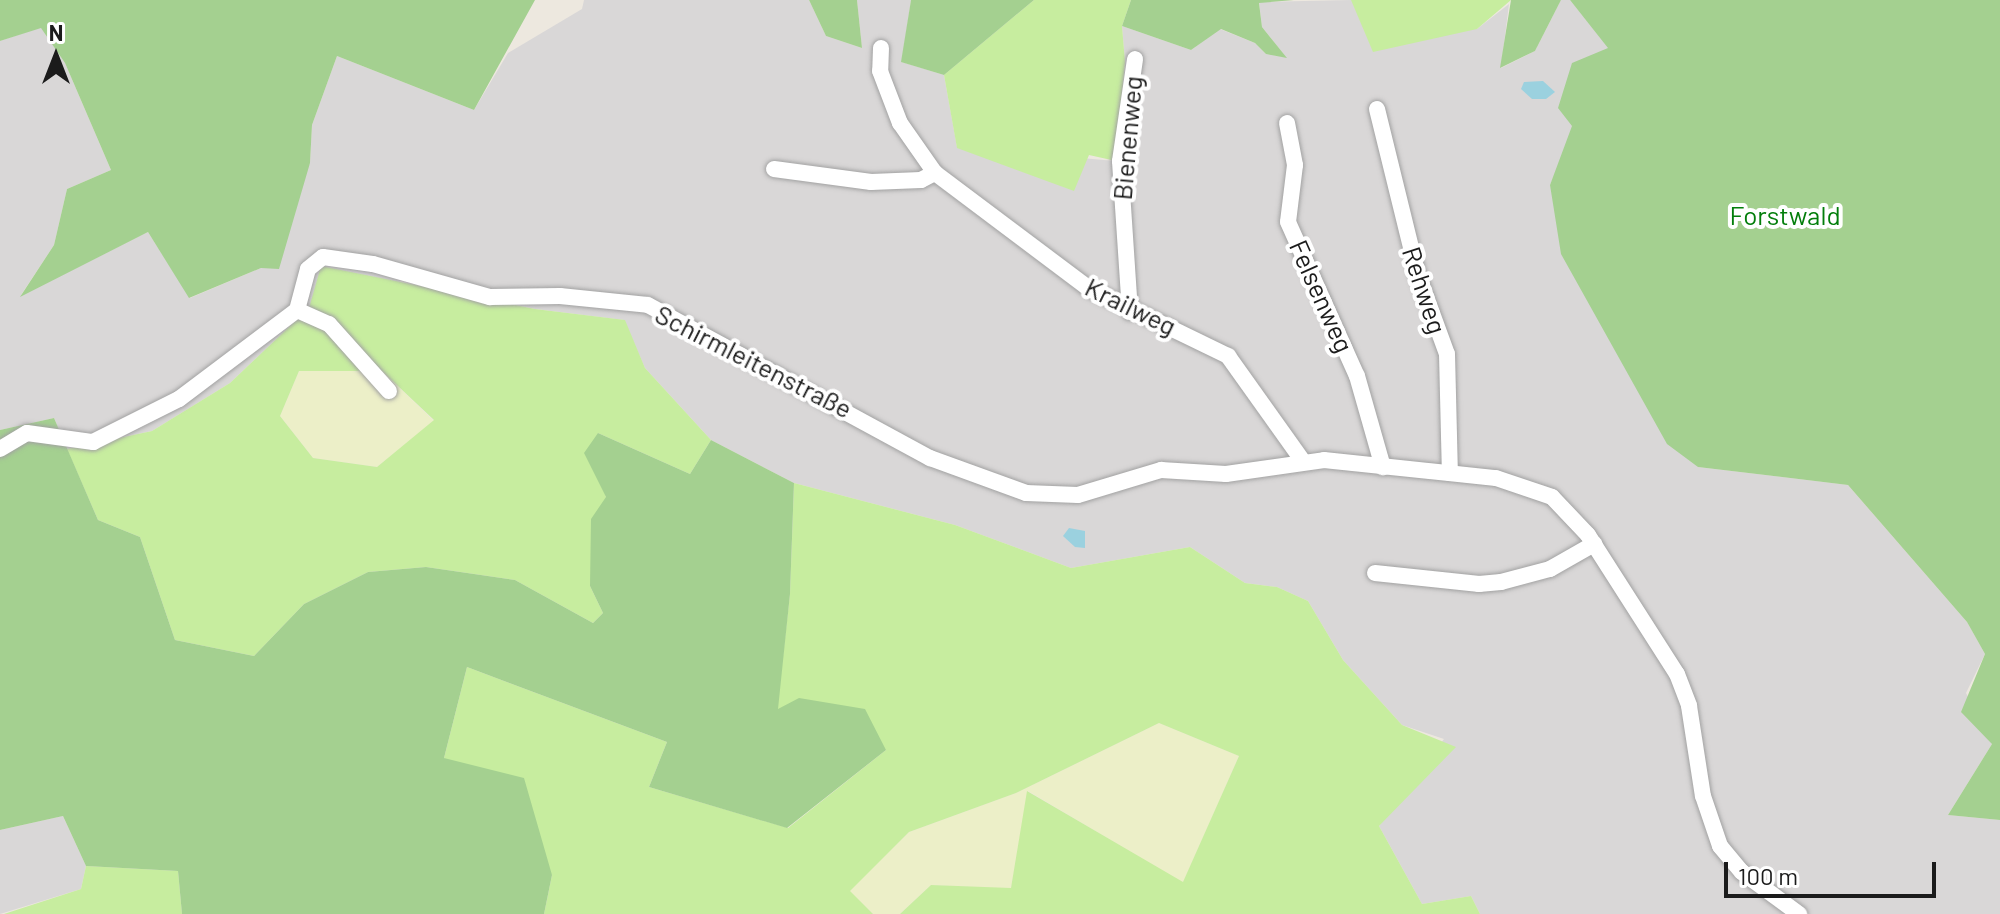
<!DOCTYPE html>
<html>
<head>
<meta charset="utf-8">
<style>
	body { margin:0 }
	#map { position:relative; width:2000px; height:914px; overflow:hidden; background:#ede8df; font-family:Barlow,sans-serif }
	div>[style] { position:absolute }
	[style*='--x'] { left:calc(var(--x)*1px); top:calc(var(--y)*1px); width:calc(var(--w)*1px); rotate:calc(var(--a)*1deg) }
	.residential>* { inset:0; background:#d9d7d7 }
	.farmland>* { inset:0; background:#ecefc8 }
	.grass>* { inset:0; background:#c7ed9f }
	.forest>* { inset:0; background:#a4d090 }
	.water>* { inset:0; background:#9bd1df }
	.roads { filter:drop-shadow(0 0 2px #a2a2a2) drop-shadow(0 0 2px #a2a2a2) }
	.minor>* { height:16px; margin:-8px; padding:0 8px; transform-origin:8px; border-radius:8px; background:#fff }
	span { translate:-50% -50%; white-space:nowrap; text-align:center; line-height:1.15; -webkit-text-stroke:8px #fff; paint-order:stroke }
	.street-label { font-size:26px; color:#1b1b1b }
	.park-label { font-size:26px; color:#037e0b }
	.north { position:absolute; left:16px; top:16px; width:80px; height:80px; -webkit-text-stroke:6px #fff; paint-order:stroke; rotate:0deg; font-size:22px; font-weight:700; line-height:32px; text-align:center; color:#1b1b1b }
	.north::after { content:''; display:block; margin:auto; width:28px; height:36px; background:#1b1b1b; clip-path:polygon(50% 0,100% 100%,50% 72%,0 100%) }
	.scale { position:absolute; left:1724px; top:862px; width:212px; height:36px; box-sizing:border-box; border:4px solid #1b1b1b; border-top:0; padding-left:10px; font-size:24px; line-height:28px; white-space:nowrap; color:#1b1b1b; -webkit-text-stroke:6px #fff; paint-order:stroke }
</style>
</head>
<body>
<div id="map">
	<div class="residential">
		<div style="clip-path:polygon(584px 0,809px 0,826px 36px,862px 48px,857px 0,911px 0,902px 62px,944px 75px,957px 147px,1115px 161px,1125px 62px,1122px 26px,1191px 50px,1220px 29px,1255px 43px,1266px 54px,1286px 57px,1262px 27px,1259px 2px,1351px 0,1477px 29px,1509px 4px,1501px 68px,1535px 51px,1561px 0,1570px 0,1609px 48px,1550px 185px,1698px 467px,1848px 485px,1967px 622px,1985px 654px,1966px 693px,1992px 744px,1948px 815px,2000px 820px,2000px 914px,1480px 914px,1471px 896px,1422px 904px,1379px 826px,1444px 739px,1402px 725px,1343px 660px,1308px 601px,1277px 587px,1245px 583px,1190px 547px,1071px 568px,955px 525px,794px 483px,711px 440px,645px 368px,624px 320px,535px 309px,404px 280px,309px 308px,230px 383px,152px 431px,67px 449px,54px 418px,0 430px,0 41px,41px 27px,65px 63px,111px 170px,67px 189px,54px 245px,21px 295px,148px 232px,190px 298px,261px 268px,310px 163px,312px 125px,337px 56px,474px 110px,508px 53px,582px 9px)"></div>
		<div style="clip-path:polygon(63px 816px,86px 866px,81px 889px,0 914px,0 830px)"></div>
	</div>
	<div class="farmland">
		<div style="clip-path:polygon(299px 371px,382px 371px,434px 421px,377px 467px,313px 458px,280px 416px)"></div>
		<div style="clip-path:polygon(1159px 723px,1239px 756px,1183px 883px,1028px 791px,1011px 889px,931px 885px,900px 914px,873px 914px,849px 891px,909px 832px,1016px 793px)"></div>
	</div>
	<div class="grass">
		<div style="clip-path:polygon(1034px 0,1131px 0,1122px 26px,1125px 62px,1116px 161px,1089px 155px,1074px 191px,957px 148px,944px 75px)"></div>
		<div style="clip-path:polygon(1294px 0,1511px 0,1477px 29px,1373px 52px,1351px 0)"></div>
		<div style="clip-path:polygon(evenodd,321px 266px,535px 309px,625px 320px,645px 368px,711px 440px,690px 474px,598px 433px,606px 498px,590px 586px,603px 613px,593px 623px,515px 580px,426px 567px,368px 572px,304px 604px,254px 656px,175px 640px,140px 537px,98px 520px,67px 449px,152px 431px,230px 383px,309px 308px,321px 266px,299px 371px,382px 371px,434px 420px,377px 467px,313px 458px,280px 416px,299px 371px)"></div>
		<div style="clip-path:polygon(794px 483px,955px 525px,1071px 568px,1190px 547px,1245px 583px,1277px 587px,1308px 601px,1343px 660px,1402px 725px,1456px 747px,1379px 826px,1422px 904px,1471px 896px,1480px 914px,900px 914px,931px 885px,1011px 888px,1027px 791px,1183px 882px,1239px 756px,1159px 723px,1016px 793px,909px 832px,850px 891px,873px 914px,544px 914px,552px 875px,444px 758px,467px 667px,667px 742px,649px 787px,788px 828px,886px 750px,777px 709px,790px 594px)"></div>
		<div style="clip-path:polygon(86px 866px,178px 871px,182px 914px,4px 914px,81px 889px)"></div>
	</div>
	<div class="forest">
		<div style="clip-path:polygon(0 0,535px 0,474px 110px,337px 56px,312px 125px,310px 163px,279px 269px,261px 268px,189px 298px,148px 232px,20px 297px,54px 245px,67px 189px,111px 170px,65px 63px,41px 28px,0 41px)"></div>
		<div style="clip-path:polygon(809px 0,857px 0,862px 48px,826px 36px)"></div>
		<div style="clip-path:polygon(911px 0,1034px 0,944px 75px,901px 62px)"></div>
		<div style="clip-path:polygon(1131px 0,1294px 0,1259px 3px,1262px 27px,1287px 58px,1266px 54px,1255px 43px,1221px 29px,1191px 50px,1122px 26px)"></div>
		<div style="clip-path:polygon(1511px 0,1561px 0,1535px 51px,1500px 68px)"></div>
		<div style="clip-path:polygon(1570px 0,2000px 0,2000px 820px,1948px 815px,1992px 744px,1961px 712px,1985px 654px,1967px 622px,1848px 485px,1698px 467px,1667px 444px,1561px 254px,1550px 185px,1572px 126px,1558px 108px,1572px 63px,1608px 48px)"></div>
		<div style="clip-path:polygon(54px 418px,98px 520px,140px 537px,175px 640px,254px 656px,304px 604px,368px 572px,426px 567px,515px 580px,593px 623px,603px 613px,590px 586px,591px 519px,606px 497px,584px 453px,598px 433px,690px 474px,711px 440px,794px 483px,790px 594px,778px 709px,799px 698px,865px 709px,886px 750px,787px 828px,649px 787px,667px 742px,467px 667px,444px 758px,524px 778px,552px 875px,544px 914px,182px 914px,178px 871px,86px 866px,63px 816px,0 830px,0 430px)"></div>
	</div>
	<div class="water">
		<div style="clip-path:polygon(1543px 81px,1555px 92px,1546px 99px,1532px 99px,1521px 89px,1524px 82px)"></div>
		<div style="clip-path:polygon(1069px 528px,1085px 531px,1085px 548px,1075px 547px,1063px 536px)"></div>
	</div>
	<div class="roads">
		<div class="minor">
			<div style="--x:881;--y:48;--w:23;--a:92"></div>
			<div style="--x:880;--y:71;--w:56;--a:69"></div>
			<div style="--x:900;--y:123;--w:61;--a:55"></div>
			<div style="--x:935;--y:173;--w:191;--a:36.9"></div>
			<div style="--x:1088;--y:288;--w:156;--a:25.9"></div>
			<div style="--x:1228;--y:356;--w:129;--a:54.5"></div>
			<div style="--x:1377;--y:109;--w:168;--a:76.2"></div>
			<div style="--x:1417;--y:272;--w:87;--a:69.9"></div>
			<div style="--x:1447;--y:354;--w:119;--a:88.6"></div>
			<div style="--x:1287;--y:123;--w:43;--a:79.2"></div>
			<div style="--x:1295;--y:165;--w:57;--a:97"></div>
			<div style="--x:1288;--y:222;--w:169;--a:65.9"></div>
			<div style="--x:1357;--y:376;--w:95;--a:74.1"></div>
			<div style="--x:774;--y:169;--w:98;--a:7.6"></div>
			<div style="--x:871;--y:182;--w:50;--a:-2.3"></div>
			<div style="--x:921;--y:180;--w:16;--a:-27"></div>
			<div style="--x:297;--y:310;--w:35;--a:24"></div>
			<div style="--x:329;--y:324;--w:90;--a:48.2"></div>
			<div style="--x:1130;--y:312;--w:151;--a:-93.8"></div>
			<div style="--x:1120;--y:161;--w:103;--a:-81.6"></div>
			<div style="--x:0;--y:449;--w:31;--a:-31"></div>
			<div style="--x:27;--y:433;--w:67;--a:7.8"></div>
			<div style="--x:93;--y:442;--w:96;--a:-26.6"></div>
			<div style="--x:179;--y:399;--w:148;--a:-37"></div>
			<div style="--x:297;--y:310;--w:42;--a:-75"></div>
			<div style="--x:308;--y:269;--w:19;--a:-39"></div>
			<div style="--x:323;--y:257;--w:50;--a:8"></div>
			<div style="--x:373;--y:264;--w:122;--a:15.8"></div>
			<div style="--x:490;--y:297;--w:70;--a:-0.8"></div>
			<div style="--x:560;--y:296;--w:88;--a:5.8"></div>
			<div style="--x:648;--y:305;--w:321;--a:28.5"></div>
			<div style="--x:930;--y:458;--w:102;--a:20"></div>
			<div style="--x:1026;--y:493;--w:52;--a:2.2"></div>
			<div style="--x:1078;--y:495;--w:87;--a:-16.8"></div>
			<div style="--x:1161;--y:470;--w:65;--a:3.5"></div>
			<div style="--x:1226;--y:474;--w:99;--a:-8.1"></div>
			<div style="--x:1324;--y:460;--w:173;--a:6"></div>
			<div style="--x:1496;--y:478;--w:59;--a:18.7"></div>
			<div style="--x:1552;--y:497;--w:52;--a:46.5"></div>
			<div style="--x:1588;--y:535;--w:165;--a:57.4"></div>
			<div style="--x:1677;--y:674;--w:34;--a:69"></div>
			<div style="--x:1689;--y:706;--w:91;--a:81.2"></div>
			<div style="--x:1703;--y:796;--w:53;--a:71.2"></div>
			<div style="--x:1720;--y:846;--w:34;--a:50"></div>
			<div style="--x:1742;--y:872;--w:71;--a:36.4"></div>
			<div style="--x:1375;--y:573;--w:105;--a:6"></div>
			<div style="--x:1479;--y:584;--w:22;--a:-5"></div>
			<div style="--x:1501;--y:582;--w:51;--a:-14.9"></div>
			<div style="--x:1550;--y:569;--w:51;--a:-29.6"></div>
		</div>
	</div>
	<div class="street-label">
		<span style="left:1127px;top:138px;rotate:-85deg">Bienenweg</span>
		<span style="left:1425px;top:290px;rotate:72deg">Rehweg</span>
		<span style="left:1322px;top:296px;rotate:66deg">Felsenweg</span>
		<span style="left:1131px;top:306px;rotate:26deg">Krailweg</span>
		<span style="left:754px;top:361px;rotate:27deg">Schirmleitenstraße</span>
	</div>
	<div class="park-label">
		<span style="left:1785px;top:215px">Forstwald</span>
	</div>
	<div class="north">N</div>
	<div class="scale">100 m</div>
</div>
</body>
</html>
